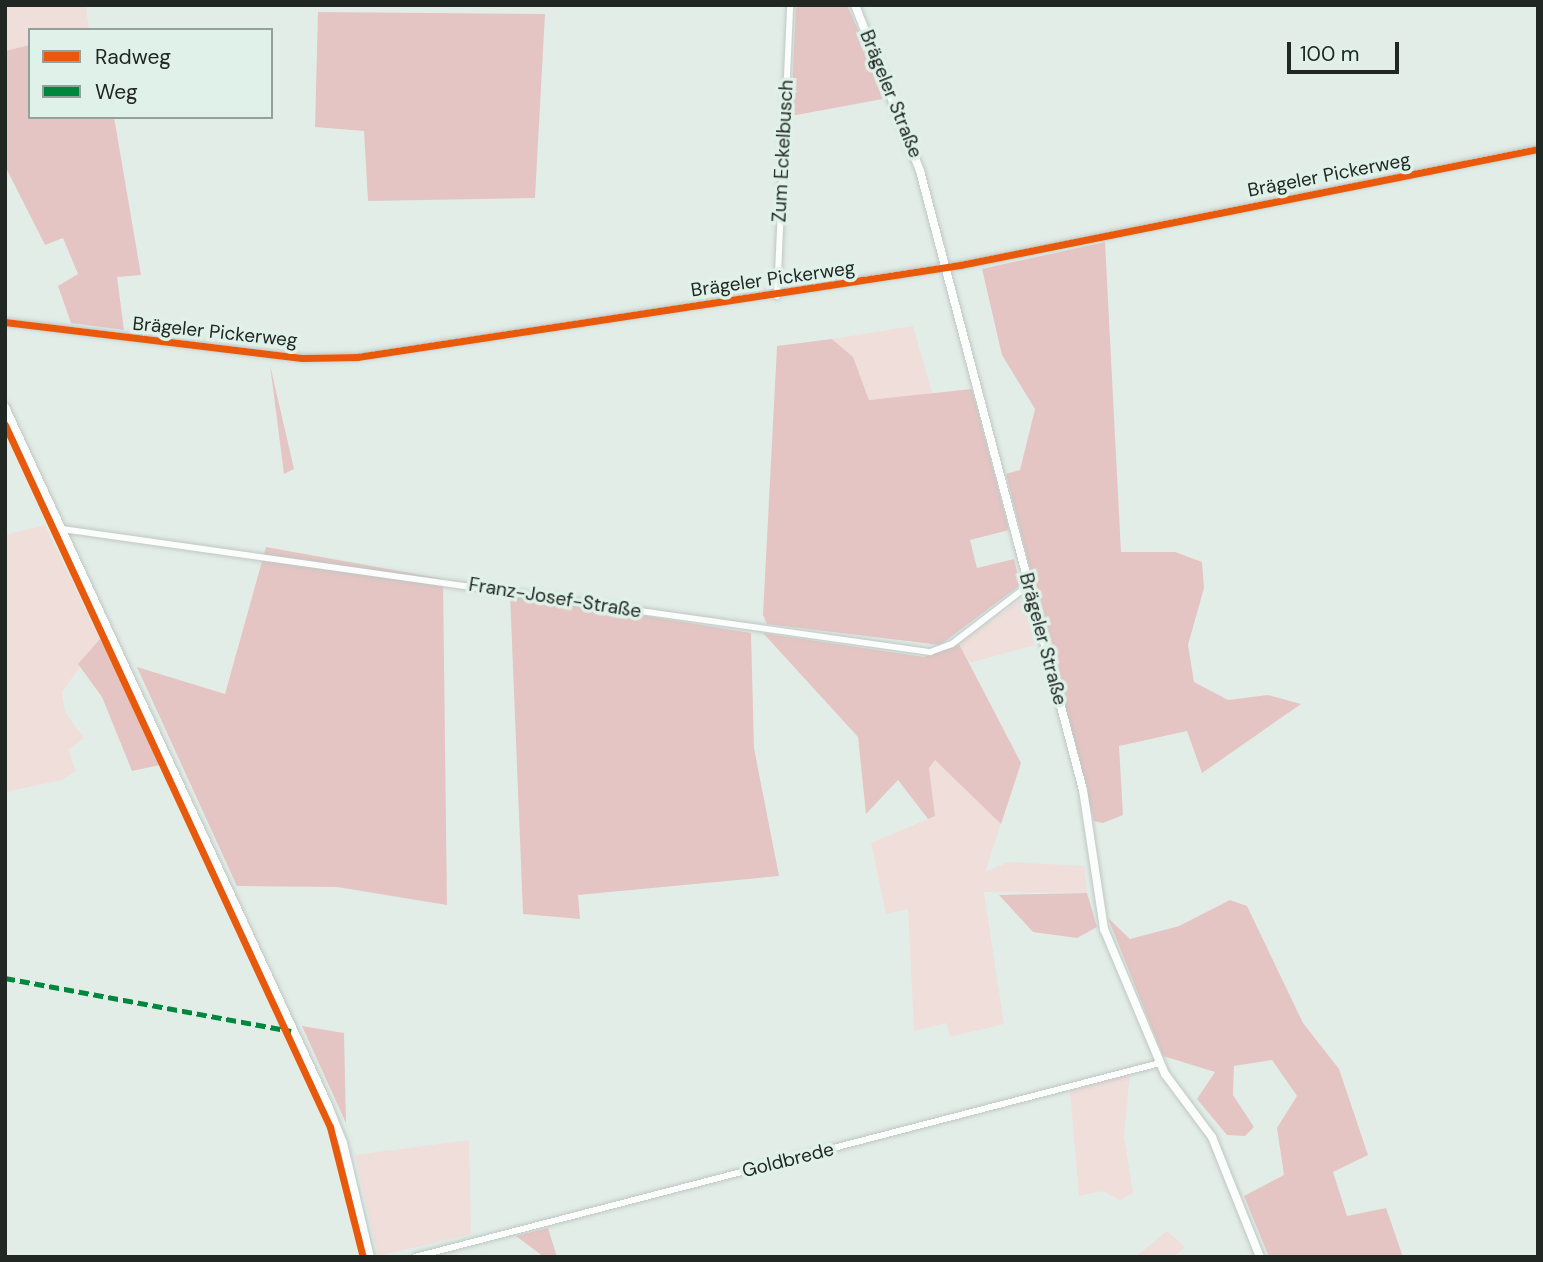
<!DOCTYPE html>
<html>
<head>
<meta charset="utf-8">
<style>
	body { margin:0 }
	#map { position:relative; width:1543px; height:1262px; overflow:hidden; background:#e3ede8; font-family:"DM Sans",sans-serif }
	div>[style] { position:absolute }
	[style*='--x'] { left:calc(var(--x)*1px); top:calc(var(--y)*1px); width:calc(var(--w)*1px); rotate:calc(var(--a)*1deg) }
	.green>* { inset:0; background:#f0dedb }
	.forest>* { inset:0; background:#e5c5c3 }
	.roads { filter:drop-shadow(0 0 2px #bfc7c3) drop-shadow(0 0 2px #bfc7c3) }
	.minor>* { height:6px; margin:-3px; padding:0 3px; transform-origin:3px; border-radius:3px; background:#fbfcfc }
	.tertiary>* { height:8px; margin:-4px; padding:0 4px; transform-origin:4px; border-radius:4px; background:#fbfcfc }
	.quiet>* { height:5px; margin-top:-2.5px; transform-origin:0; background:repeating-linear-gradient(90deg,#00873e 0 10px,transparent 0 15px) }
	.cycleway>* { height:7px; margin:-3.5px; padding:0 3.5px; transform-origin:3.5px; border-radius:3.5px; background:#e8590c }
	span { translate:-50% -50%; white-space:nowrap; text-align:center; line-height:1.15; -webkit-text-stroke:7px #dff1e8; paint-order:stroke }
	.street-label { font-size:19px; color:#212824 }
	.frame { position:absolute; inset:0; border:7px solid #212824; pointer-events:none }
	.legend { position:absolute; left:28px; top:28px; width:245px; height:91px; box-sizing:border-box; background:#dff1e8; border:2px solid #93a19a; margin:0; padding:9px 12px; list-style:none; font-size:21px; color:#212824 }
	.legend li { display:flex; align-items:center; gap:14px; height:35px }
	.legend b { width:35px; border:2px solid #93a19a }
	.scale { position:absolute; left:1287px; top:42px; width:112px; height:32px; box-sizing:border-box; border:4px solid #212824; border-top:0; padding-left:9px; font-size:21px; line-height:24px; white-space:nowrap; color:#212824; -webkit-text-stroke:5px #dff1e8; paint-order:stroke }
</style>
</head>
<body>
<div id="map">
	<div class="green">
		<div style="clip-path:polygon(5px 5px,86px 5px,89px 30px,30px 30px,30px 45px,5px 51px)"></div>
		<div style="clip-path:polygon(913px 326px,933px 396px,869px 400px,853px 357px,832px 339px)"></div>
		<div style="clip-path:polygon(45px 525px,100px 639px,62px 692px,65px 712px,84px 738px,68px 750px,76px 771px,62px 780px,5px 792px,5px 535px)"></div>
		<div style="clip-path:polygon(1023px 598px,1036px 645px,969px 663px,959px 644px)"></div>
		<div style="clip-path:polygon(935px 760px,1001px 824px,985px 872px,1008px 862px,1084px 866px,1087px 893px,984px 892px,1004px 1024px,950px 1037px,946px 1023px,914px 1031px,908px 909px,886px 914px,871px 843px,935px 816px,929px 768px)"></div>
		<div style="clip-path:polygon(1130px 1073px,1124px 1136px,1133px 1193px,1120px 1200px,1102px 1191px,1079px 1196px,1070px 1091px)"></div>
		<div style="clip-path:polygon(469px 1140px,471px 1234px,378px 1256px,355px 1155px)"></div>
		<div style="clip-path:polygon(1167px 1231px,1185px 1247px,1174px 1257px,1135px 1257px)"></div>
	</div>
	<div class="forest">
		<div style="clip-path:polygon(796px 5px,847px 5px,888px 98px,791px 116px)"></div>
		<div style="clip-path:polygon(318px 12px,545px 14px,535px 198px,368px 201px,364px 131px,315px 127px)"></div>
		<div style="clip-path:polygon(30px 45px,30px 117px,114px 117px,141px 275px,117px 277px,124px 330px,71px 323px,58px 286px,78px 274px,63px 238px,45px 245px,5px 166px,5px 51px)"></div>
		<div style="clip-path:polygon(1105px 242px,1121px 552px,1175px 552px,1202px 562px,1204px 588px,1188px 645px,1194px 682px,1228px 700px,1268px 695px,1301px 704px,1202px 773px,1187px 731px,1119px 746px,1123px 815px,1103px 823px,1094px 821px,1006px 474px,1020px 470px,1035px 409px,1002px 355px,982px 269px)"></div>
		<div style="clip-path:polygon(832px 339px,853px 357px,869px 400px,972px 389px,1009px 530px,970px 540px,977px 568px,1014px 559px,1020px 585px,940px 645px,767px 624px,763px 615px,777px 346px)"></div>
		<div style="clip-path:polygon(270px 365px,294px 469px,284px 474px)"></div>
		<div style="clip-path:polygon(266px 547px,443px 579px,447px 905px,337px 887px,237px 886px,137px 667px,225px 694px)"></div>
		<div style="clip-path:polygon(510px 594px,751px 633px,754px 748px,779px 876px,578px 895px,580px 919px,523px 914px)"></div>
		<div style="clip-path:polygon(763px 633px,924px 657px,959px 644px,1021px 763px,1001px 824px,935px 760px,929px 768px,935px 816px,928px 819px,898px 780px,866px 814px,858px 737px)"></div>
		<div style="clip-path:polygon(100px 639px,111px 658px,160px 765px,132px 771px,102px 697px,78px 664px)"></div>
		<div style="clip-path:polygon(1087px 893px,1097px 927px,1077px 938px,1033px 932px,999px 895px)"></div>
		<div style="clip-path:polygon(1230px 900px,1247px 906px,1303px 1023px,1339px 1069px,1368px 1155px,1333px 1172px,1347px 1216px,1386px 1208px,1403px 1257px,1269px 1257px,1244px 1196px,1284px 1175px,1277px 1128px,1297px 1096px,1272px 1060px,1234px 1066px,1233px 1095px,1254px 1127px,1245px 1136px,1227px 1135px,1197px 1099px,1215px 1072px,1163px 1056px,1108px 918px,1130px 939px,1179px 926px)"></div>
		<div style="clip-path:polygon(302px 1026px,344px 1033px,346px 1123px)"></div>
		<div style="clip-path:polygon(548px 1228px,557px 1257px,544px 1257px,516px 1236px)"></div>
	</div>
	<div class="roads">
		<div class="minor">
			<div style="--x:777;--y:296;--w:291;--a:-87.4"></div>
			<div style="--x:5;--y:322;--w:299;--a:6.9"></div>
			<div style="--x:302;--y:358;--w:55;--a:-1"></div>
			<div style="--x:357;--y:357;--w:610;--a:-8.67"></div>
			<div style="--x:960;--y:265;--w:590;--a:-11.35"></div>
			<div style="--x:62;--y:529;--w:877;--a:8.07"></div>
			<div style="--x:930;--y:652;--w:23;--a:-20"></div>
			<div style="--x:952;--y:644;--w:97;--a:-37.5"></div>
			<div style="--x:415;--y:1257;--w:770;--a:-14.6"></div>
		</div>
		<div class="tertiary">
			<div style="--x:855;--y:5;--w:178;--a:68.6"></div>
			<div style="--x:920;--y:171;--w:640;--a:75.25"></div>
			<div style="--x:1083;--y:790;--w:141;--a:81.4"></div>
			<div style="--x:1104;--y:929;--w:157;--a:67.2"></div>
			<div style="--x:1165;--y:1074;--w:79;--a:53.3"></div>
			<div style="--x:1212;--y:1137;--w:129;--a:68.2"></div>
			<div style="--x:5;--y:407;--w:767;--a:65.17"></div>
			<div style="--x:327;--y:1103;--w:43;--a:68.2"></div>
			<div style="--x:343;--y:1143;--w:117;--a:76.7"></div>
		</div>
	</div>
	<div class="quiet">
		<div style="--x:5;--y:978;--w:291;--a:10.5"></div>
	</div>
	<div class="cycleway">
		<div style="--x:5;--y:322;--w:299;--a:6.9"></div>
		<div style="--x:302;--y:358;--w:55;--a:-1"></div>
		<div style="--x:357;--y:357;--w:610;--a:-8.67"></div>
		<div style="--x:960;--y:265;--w:590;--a:-11.35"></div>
		<div style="--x:5;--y:425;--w:774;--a:65.16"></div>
		<div style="--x:330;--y:1127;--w:134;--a:75.8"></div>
	</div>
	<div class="street-label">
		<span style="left:891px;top:94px;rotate:68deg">Brägeler Straße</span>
		<span style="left:783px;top:151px;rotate:-87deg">Zum Eckelbusch</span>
		<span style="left:1329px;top:175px;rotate:-11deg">Brägeler Pickerweg</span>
		<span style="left:773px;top:279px;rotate:-8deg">Brägeler Pickerweg</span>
		<span style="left:215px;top:332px;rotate:6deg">Brägeler Pickerweg</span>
		<span style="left:555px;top:598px;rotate:9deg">Franz-Josef-Straße</span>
		<span style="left:1043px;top:639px;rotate:75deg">Brägeler Straße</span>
		<span style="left:788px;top:1160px;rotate:-14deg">Goldbrede</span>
	</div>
	<div class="frame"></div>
	<ul class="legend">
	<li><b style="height:9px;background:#e8590c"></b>Radweg</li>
	<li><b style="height:9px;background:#00873e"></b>Weg</li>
	</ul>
	<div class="scale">100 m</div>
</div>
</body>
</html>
